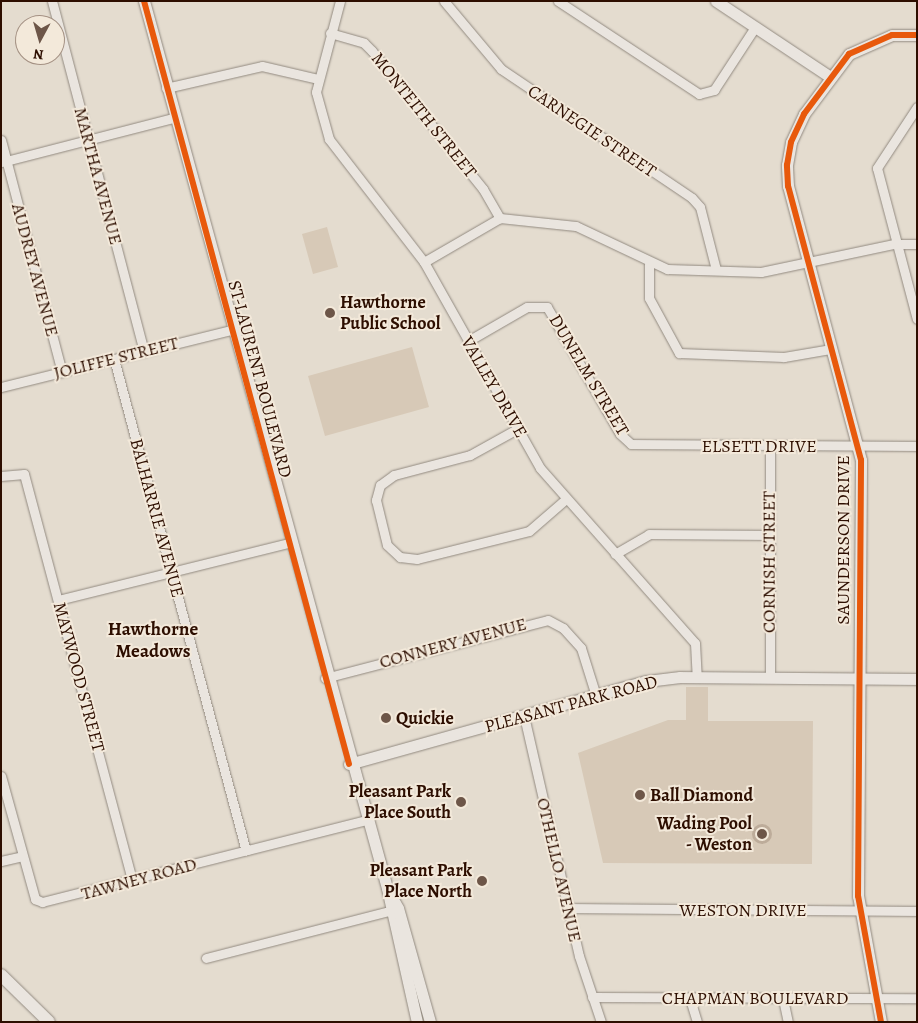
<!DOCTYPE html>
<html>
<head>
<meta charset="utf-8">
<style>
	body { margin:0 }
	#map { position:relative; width:918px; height:1023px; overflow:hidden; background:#e4dccf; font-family:Alegreya,serif }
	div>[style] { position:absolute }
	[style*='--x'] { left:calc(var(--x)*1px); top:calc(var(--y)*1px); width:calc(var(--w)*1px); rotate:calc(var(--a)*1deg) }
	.green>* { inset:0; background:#d7c9b7 }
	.water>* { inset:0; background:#bdac9a }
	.round { border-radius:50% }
	.roads { filter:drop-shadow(0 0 1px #928a80) drop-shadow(0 0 1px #928a80) }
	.minor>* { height:9px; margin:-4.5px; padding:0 4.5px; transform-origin:4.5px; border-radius:4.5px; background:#eae5df }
	.tertiary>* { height:11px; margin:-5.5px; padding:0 5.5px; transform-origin:5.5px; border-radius:5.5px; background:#eae5df }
	.secondary>* { height:12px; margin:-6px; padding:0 6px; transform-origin:6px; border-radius:6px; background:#eae5df }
	.cycleway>* { height:6px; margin:-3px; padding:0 3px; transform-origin:3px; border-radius:3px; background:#e8590c }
	.dots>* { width:14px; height:14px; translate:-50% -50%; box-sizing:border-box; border:2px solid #f3e9da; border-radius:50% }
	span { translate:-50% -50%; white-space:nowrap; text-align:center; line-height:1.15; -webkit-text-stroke:4px #f3e9da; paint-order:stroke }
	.street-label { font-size:18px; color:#2d0e00 }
	.poi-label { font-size:18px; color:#2d0e00; font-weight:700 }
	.left { translate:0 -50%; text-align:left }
	.right { translate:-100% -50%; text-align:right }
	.neighbourhood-label { font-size:19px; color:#2d0e00; font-weight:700 }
	.frame { position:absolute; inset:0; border:2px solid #2d0e00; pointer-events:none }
	.north { position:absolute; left:15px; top:15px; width:50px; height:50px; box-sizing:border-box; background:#f3e9da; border:1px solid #a49183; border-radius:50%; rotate:186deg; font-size:14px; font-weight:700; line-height:20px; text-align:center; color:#2d0e00 }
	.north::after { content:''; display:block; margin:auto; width:18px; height:22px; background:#6d5648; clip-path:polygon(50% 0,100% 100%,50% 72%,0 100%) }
</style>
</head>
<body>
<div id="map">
	<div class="green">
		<div style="clip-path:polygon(327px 227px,338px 267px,313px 274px,302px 234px)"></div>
		<div style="clip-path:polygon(412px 347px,429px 407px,325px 436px,308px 376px)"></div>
		<div style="clip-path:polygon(686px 687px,708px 687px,708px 721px,813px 721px,812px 864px,603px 863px,578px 753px,668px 720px,686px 720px)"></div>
	</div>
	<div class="water">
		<div class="round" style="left:752px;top:824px;width:20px;height:20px"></div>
	</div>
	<div class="roads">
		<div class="minor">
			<div style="--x:52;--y:1;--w:363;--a:75.3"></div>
			<div style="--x:340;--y:1;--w:94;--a:104.8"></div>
			<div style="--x:316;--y:92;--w:49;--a:74.5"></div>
			<div style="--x:329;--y:139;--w:155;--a:52.3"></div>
			<div style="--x:424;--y:262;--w:236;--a:60.6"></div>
			<div style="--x:540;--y:468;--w:234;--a:48.5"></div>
			<div style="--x:695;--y:643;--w:34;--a:87"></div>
			<div style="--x:444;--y:1;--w:89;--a:50"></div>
			<div style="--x:501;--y:69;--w:230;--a:34"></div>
			<div style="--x:692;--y:198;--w:12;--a:48"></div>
			<div style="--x:700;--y:207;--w:65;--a:75.7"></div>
			<div style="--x:558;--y:1;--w:169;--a:33.4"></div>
			<div style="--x:699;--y:94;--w:16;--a:-15"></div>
			<div style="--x:714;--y:90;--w:75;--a:-56.9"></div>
			<div style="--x:330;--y:33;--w:35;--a:16"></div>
			<div style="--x:364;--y:43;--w:11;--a:45"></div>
			<div style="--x:372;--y:51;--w:177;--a:51.2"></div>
			<div style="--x:483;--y:189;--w:34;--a:60"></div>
			<div style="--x:166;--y:88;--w:98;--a:-12.9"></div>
			<div style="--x:262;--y:66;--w:57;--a:13.1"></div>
			<div style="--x:917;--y:107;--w:73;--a:123.3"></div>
			<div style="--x:877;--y:168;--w:156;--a:75.2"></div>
			<div style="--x:1;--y:140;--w:240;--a:75.3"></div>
			<div style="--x:2;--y:162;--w:177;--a:-14.4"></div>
			<div style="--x:424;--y:262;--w:88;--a:-30.1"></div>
			<div style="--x:500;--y:218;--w:76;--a:6"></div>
			<div style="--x:576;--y:226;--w:101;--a:25.3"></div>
			<div style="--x:667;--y:269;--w:94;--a:1.8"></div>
			<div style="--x:761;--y:272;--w:136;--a:-11.9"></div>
			<div style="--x:894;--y:244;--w:23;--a:0"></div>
			<div style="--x:649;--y:264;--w:34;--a:90"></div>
			<div style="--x:649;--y:298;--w:63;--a:61.4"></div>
			<div style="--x:679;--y:353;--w:105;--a:2.2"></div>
			<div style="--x:784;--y:357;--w:48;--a:-9.7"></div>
			<div style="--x:468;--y:341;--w:68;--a:-30"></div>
			<div style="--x:527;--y:307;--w:20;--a:0"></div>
			<div style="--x:547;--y:307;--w:146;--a:60.1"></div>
			<div style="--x:620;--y:434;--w:15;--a:42"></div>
			<div style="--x:631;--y:444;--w:286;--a:0.4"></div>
			<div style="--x:114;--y:359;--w:509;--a:74.98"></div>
			<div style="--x:1;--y:387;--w:237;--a:-13.9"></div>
			<div style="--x:517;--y:429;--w:54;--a:151"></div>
			<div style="--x:470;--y:455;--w:79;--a:165.3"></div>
			<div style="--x:394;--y:475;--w:17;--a:144"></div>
			<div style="--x:380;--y:485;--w:16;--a:105"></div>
			<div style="--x:376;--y:500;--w:46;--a:76.3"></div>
			<div style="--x:387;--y:545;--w:18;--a:43"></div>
			<div style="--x:400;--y:557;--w:17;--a:7"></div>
			<div style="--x:417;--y:559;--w:115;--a:-14"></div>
			<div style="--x:529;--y:531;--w:49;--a:-40.9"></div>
			<div style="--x:770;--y:447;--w:230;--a:90"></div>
			<div style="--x:1;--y:476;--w:23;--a:-5"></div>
			<div style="--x:24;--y:474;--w:419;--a:75.1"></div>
			<div style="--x:615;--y:554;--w:39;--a:-30"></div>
			<div style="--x:649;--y:534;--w:120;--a:0.5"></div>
			<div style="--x:58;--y:600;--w:238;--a:-13.9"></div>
			<div style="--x:325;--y:678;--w:230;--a:-14.6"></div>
			<div style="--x:548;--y:620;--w:17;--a:28"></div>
			<div style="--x:563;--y:628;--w:27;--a:48"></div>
			<div style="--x:581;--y:648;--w:50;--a:72.6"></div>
			<div style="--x:524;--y:716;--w:246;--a:77.1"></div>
			<div style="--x:579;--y:956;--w:70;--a:71.6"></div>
			<div style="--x:1;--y:776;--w:128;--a:74.5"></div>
			<div style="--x:35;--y:899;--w:8;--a:23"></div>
			<div style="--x:42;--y:902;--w:334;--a:-14.2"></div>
			<div style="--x:1;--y:861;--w:22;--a:-13"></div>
			<div style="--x:568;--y:908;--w:349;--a:0.5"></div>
			<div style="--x:206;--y:958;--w:189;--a:-14.4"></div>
			<div style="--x:592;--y:997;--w:325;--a:0.2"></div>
			<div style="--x:690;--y:999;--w:24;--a:73"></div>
			<div style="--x:783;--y:999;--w:24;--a:78"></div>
		</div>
		<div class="tertiary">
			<div style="--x:144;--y:1;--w:920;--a:74.68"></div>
			<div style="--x:387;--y:888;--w:137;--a:77.4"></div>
			<div style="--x:716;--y:1;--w:136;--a:33.6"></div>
			<div style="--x:349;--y:764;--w:309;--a:-15.6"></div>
			<div style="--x:647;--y:681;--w:33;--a:-7"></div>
			<div style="--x:680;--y:677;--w:237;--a:0.5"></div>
			<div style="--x:389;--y:892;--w:18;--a:61"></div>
			<div style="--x:398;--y:908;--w:118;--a:74.3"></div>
			<div style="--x:881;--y:1022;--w:128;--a:-100.3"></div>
			<div style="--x:858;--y:896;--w:436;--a:-89.6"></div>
			<div style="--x:861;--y:460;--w:284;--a:-104.9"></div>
			<div style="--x:788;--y:186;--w:21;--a:-93"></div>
			<div style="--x:787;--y:165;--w:23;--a:-80"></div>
			<div style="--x:791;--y:142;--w:31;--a:-65"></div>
			<div style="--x:804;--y:114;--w:75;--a:-53.1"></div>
			<div style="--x:849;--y:54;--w:47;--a:-23.8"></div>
			<div style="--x:892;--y:35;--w:25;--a:0"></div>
		</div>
		<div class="secondary">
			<div style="--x:1;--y:975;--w:67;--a:44.4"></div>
		</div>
	</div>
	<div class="cycleway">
		<div style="--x:144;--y:1;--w:790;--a:74.96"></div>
		<div style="--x:881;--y:1022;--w:128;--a:-100.3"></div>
		<div style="--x:858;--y:896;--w:436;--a:-89.6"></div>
		<div style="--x:861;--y:460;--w:284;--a:-104.9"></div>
		<div style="--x:788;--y:186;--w:21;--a:-93"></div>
		<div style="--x:787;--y:165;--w:23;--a:-80"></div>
		<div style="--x:791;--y:142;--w:31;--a:-65"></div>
		<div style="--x:804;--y:114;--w:75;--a:-53.1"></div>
		<div style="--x:849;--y:54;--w:47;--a:-23.8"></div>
		<div style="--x:892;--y:35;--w:25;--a:0"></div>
	</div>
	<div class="dots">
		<div style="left:330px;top:313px;background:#6d5648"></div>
		<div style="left:386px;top:718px;background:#6d5648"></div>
		<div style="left:640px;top:795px;background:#6d5648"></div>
		<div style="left:461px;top:802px;background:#6d5648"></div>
		<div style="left:762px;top:834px;background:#6d5648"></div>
		<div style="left:482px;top:881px;background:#6d5648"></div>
	</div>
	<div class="street-label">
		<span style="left:424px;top:115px;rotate:51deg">MONTEITH STREET</span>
		<span style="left:592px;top:131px;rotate:34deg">CARNEGIE STREET</span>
		<span style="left:98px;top:176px;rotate:75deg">MARTHA AVENUE</span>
		<span style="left:35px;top:270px;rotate:75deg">AUDREY AVENUE</span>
		<span style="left:116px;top:358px;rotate:-14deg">JOLIFFE STREET</span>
		<span style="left:589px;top:375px;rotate:59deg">DUNELM STREET</span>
		<span style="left:260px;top:379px;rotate:75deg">ST-LAURENT BOULEVARD</span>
		<span style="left:494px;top:387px;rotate:60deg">VALLEY DRIVE</span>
		<span style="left:759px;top:446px">ELSETT DRIVE</span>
		<span style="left:157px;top:518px;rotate:75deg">BALHARRIE AVENUE</span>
		<span style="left:843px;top:540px;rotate:-90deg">SAUNDERSON DRIVE</span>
		<span style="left:769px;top:562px;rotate:-90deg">CORNISH STREET</span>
		<span style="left:453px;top:643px;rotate:-15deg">CONNERY AVENUE</span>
		<span style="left:79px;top:677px;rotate:75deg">MAYWOOD STREET</span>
		<span style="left:571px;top:704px;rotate:-15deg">PLEASANT PARK ROAD</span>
		<span style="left:559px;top:870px;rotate:77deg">OTHELLO AVENUE</span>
		<span style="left:139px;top:879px;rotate:-15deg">TAWNEY ROAD</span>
		<span style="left:743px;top:910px">WESTON DRIVE</span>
		<span style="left:755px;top:998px">CHAPMAN BOULEVARD</span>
	</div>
	<div class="poi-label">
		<span class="left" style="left:340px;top:313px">Hawthorne<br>Public School</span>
		<span class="left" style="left:396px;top:718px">Quickie</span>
		<span class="right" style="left:451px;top:802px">Pleasant Park<br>Place South</span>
		<span class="left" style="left:650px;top:795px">Ball Diamond</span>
		<span class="right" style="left:752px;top:834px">Wading Pool<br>- Weston</span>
		<span class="right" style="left:472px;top:881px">Pleasant Park<br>Place North</span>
	</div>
	<div class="neighbourhood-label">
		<span style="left:153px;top:641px">Hawthorne<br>Meadows</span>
	</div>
	<div class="frame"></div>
	<div class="north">N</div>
</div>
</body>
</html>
